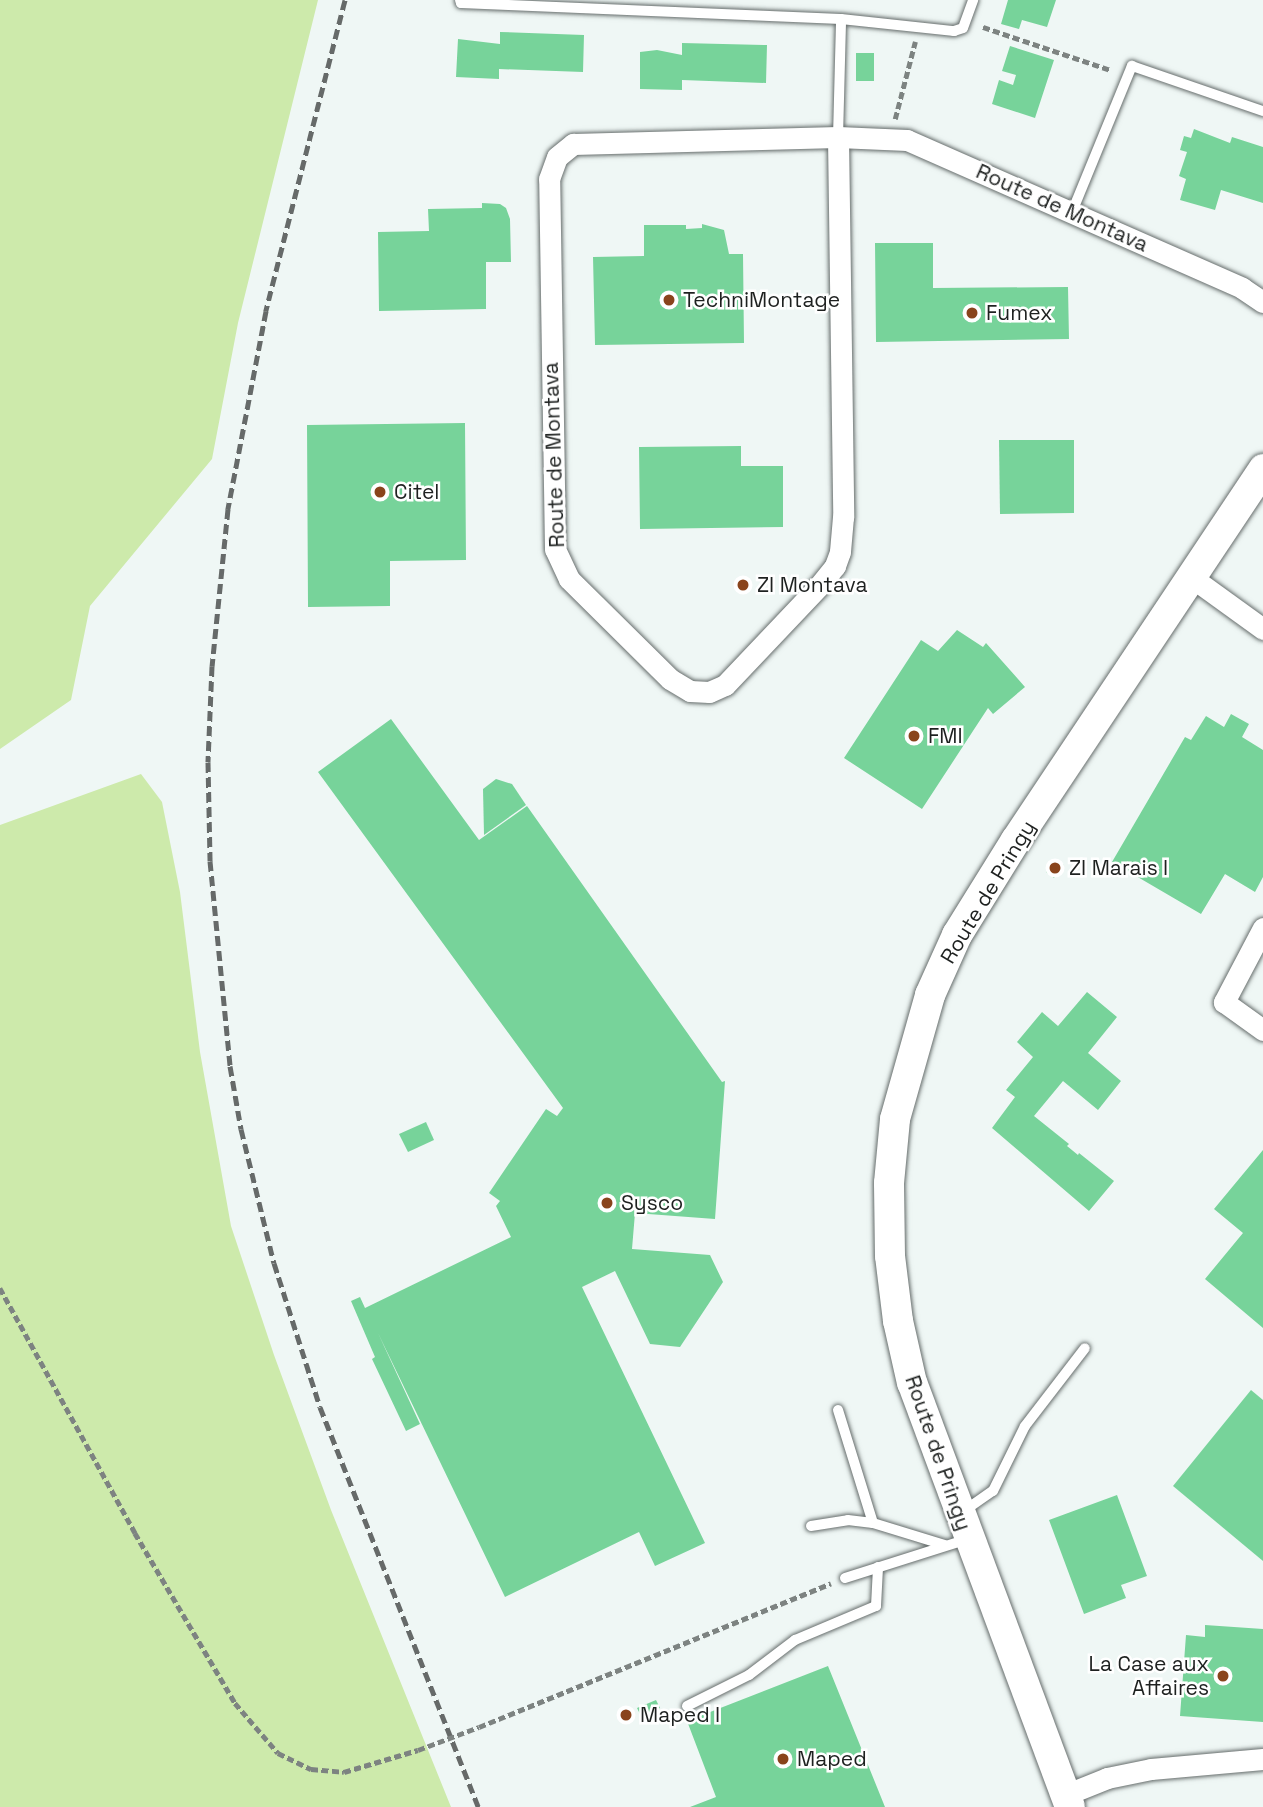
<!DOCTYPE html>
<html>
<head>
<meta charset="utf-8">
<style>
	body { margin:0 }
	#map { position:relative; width:1263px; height:1807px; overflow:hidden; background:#eff7f5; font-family:"Space Grotesk",sans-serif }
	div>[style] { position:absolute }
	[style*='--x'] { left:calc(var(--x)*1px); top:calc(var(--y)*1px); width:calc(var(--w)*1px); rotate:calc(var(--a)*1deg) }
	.green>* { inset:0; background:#cdeaab }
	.building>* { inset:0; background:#77d39a }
	.path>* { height:4.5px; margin-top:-2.25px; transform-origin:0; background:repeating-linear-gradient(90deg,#7d8381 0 7px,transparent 0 10.5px) }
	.roads { filter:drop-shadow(0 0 2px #666d6c) drop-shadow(0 0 2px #666d6c) }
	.lane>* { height:10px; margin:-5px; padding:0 5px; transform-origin:5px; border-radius:5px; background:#fff }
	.street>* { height:21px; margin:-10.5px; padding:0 10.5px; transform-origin:10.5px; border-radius:10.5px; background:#fff }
	.secondary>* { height:30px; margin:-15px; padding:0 15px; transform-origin:15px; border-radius:15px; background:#fff }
	.rail>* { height:5px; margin-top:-2.5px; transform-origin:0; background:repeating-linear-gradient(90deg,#666a69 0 10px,transparent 0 15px) }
	.path-bridge>* { height:4.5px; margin-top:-2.25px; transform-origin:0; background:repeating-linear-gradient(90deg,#7d8381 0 7px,transparent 0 10.5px) }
	.dots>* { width:19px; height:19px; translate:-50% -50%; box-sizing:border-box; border:4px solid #fff; border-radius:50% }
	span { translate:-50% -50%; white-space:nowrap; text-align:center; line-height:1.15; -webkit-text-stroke:5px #fff; paint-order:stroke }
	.street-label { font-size:21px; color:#1e2120 }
	.poi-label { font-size:21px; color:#1e2120 }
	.left { translate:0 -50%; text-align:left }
	.right { translate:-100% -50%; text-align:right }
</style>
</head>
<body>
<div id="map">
	<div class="green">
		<div style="clip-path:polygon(0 0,318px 0,238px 323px,212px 459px,90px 606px,71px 700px,0 749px)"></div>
		<div style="clip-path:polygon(141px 774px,162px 802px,180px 892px,200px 1052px,231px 1226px,274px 1355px,331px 1510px,451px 1807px,0 1807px,0 825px)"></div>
	</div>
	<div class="building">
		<div style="clip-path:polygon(1008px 0,1056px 0,1047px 27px,1022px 20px,1019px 29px,1001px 24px)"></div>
		<div style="clip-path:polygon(500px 32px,584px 35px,583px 72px,499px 69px,499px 79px,456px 77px,458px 39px,500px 44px)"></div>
		<div style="clip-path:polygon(682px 43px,767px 45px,766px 83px,682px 80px,682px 90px,640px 89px,640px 52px,657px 50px,682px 55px)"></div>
		<div style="clip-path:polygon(1010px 46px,1054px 60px,1035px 118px,992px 104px,999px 80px,1013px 85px,1016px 75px,1002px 71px)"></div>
		<div style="clip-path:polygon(856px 53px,874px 53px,874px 81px,856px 81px)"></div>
		<div style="clip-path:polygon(1194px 129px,1230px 143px,1232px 137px,1263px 147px,1263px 203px,1221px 190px,1215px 210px,1180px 200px,1186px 179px,1179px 176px,1187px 152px,1180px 150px,1184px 136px,1191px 138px)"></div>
		<div style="clip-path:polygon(482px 203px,500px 204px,506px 208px,510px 219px,511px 262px,486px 262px,486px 309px,379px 311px,378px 232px,429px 231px,428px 209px,482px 208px)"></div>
		<div style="clip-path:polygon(702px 224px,724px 230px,729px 254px,743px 254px,744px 343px,595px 345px,593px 257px,644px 256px,644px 225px,686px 225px,686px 229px,702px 228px)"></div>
		<div style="clip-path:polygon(875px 243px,933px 243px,933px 288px,1068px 287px,1069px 339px,876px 342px)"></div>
		<div style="clip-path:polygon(465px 423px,466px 560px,390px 561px,390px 606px,308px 607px,307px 425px)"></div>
		<div style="clip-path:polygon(999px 440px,1074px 440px,1074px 513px,1000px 514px)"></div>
		<div style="clip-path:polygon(741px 446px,741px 466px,783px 466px,783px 527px,640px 529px,639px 447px)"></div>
		<div style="clip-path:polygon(736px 581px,751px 581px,750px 590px,736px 589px)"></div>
		<div style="clip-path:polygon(957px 630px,983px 647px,986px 643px,1025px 687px,993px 714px,988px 708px,922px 809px,844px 758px,921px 640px,938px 651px)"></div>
		<div style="clip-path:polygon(1231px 714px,1249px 724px,1242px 737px,1263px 750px,1263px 877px,1255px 892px,1225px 874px,1201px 914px,1112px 862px,1185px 737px,1191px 740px,1206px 716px,1224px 727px)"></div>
		<div style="clip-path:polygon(391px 719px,479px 840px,527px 806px,722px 1082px,725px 1081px,715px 1219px,635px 1213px,632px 1249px,710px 1255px,723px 1282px,680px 1347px,650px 1344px,615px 1271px,582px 1287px,705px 1543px,655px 1566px,639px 1532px,505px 1597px,378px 1333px,420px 1424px,406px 1431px,372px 1359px,375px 1357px,351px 1301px,360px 1297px,365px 1308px,511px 1237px,496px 1206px,500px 1201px,489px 1193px,546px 1109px,557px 1116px,563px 1108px,318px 772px)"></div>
		<div style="clip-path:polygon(496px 779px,512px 784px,526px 805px,484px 835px,483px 789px)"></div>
		<div style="clip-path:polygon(1056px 859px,1064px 865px,1054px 878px,1046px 872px)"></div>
		<div style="clip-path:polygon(1087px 992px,1117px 1017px,1088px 1053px,1121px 1081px,1098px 1110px,1063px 1081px,1034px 1116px,1069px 1144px,1067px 1146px,1078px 1155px,1079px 1153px,1114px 1181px,1089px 1211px,992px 1128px,1015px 1097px,1006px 1090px,1033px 1057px,1017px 1042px,1042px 1012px,1058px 1026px)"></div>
		<div style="clip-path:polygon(426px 1122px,434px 1140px,408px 1152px,399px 1134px)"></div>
		<div style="clip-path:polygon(1263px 1150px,1263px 1328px,1205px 1279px,1243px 1233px,1214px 1209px)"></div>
		<div style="clip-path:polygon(1251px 1390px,1263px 1400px,1263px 1561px,1173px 1486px)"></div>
		<div style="clip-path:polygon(1117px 1495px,1147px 1576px,1121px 1585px,1126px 1598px,1084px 1614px,1049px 1520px)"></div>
		<div style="clip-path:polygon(1205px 1625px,1263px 1629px,1263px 1722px,1180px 1716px,1186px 1635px,1205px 1637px)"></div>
		<div style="clip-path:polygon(828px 1666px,885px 1807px,690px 1807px,716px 1797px,687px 1721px)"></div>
		<div style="clip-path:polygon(656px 1700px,660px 1708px,641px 1716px,637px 1708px)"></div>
	</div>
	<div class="path">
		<div style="--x:983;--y:27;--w:135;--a:18.6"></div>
		<div style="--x:895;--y:119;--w:80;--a:-75.4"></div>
		<div style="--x:0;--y:1288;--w:280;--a:61.1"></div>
		<div style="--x:135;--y:1533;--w:197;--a:59.5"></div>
		<div style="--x:235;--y:1703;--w:66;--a:49.3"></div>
		<div style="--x:278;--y:1753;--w:37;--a:26"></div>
		<div style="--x:311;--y:1769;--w:33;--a:5"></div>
		<div style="--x:344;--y:1772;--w:77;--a:-16.6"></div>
		<div style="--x:479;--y:1727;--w:380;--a:-22.2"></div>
	</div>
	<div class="roads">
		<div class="lane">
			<div style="--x:460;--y:0;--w:3;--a:72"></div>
			<div style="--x:461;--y:3;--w:380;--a:2.4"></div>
			<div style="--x:838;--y:137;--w:118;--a:-88.5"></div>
			<div style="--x:841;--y:19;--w:114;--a:6.1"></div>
			<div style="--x:954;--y:31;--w:9;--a:-18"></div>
			<div style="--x:963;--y:28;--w:30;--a:-70"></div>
			<div style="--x:1072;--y:212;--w:158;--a:-67.7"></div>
			<div style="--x:1132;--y:66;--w:139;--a:19"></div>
			<div style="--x:838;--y:1410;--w:118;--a:72.8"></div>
			<div style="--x:961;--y:1513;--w:39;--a:-35"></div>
			<div style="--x:993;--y:1491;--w:72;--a:-63.8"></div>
			<div style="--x:1025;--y:1426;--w:98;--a:-52.4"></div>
			<div style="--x:811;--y:1526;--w:37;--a:-9"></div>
			<div style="--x:848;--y:1520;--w:25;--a:7"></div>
			<div style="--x:873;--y:1523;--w:75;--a:17"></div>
			<div style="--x:845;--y:1578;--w:129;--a:-17.6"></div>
			<div style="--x:687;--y:1706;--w:69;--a:-26.6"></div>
			<div style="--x:749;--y:1675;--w:58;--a:-37.3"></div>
			<div style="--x:795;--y:1640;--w:88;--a:-22.8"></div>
			<div style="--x:876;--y:1606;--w:39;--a:-87"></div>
		</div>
		<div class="street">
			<div style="--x:838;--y:137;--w:380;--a:89.2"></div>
			<div style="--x:843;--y:517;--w:35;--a:95"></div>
			<div style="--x:840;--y:552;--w:15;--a:110"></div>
			<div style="--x:835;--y:566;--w:27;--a:129"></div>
			<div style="--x:818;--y:587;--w:135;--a:133.5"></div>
			<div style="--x:725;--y:685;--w:17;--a:156"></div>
			<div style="--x:709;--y:692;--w:19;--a:-177"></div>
			<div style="--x:690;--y:691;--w:23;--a:-149"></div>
			<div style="--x:670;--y:679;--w:142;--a:-135.3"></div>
			<div style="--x:569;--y:579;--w:33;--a:-115"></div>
			<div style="--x:555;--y:549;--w:370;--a:-90.9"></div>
			<div style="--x:549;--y:179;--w:23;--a:-70"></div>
			<div style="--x:557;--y:157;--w:21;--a:-39"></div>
			<div style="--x:573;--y:144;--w:265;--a:-1.5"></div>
			<div style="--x:838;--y:137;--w:69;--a:2.5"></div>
			<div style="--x:907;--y:140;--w:366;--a:23.8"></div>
			<div style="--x:1242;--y:288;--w:25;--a:34"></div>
			<div style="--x:1191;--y:577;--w:89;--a:35.8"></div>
			<div style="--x:1263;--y:928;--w:84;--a:117.8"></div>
			<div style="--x:1224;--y:1002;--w:48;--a:35.7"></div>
			<div style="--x:1065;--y:1795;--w:45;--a:-22"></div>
			<div style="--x:1107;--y:1778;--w:45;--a:-11.6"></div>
			<div style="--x:1151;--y:1769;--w:112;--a:-5.1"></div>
		</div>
		<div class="secondary">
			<div style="--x:1070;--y:1807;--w:452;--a:-110.4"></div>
			<div style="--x:912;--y:1383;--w:64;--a:-102.7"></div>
			<div style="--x:898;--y:1321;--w:65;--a:-97"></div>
			<div style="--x:890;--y:1256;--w:73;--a:-90.8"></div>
			<div style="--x:889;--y:1183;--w:64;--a:-84.6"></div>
			<div style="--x:895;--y:1119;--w:129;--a:-74.2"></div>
			<div style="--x:930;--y:995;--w:66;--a:-65.8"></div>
			<div style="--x:957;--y:935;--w:112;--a:-58.2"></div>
			<div style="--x:1016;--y:840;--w:446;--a:-56.3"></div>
		</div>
	</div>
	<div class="rail">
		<div style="--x:345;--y:0;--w:321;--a:104.3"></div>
		<div style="--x:266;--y:311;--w:202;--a:100.9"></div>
		<div style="--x:228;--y:509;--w:158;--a:95.8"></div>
		<div style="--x:212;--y:666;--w:96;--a:92.4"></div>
		<div style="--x:208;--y:762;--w:99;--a:88.8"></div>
		<div style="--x:210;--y:861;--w:206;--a:84.4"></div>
		<div style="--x:230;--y:1066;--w:64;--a:80.1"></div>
		<div style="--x:241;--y:1129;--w:138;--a:76.2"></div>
		<div style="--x:274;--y:1263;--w:151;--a:72.3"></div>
		<div style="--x:320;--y:1407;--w:430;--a:68.4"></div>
	</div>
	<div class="path-bridge">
		<div style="--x:418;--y:1750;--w:65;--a:-20.7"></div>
	</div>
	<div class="dots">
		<div style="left:669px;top:300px;background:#89441c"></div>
		<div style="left:972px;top:313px;background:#89441c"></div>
		<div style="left:380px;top:492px;background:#89441c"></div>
		<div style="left:743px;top:585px;background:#89441c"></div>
		<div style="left:914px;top:736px;background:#89441c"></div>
		<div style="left:1055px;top:868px;background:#89441c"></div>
		<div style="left:607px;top:1203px;background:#89441c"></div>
		<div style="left:1223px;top:1676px;background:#89441c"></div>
		<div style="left:626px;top:1715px;background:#89441c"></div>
		<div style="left:783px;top:1759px;background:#89441c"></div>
	</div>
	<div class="street-label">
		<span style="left:1062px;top:208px;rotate:24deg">Route de Montava</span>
		<span style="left:554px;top:455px;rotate:-92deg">Route de Montava</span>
		<span style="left:988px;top:892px;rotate:-59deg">Route de Pringy</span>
		<span style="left:938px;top:1453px;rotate:71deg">Route de Pringy</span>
	</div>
	<div class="poi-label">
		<span class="left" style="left:683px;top:300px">TechniMontage</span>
		<span class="left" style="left:986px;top:313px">Fumex</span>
		<span class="left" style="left:394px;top:492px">Citel</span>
		<span class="left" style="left:757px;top:585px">ZI Montava</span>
		<span class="left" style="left:928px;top:736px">FMI</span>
		<span class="left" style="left:1069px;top:868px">ZI Marais I</span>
		<span class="left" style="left:621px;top:1203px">Sysco</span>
		<span class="right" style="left:1209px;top:1676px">La Case aux<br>Affaires</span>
		<span class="left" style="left:640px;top:1715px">Maped I</span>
		<span class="left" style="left:797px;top:1759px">Maped</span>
	</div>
</div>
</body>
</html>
